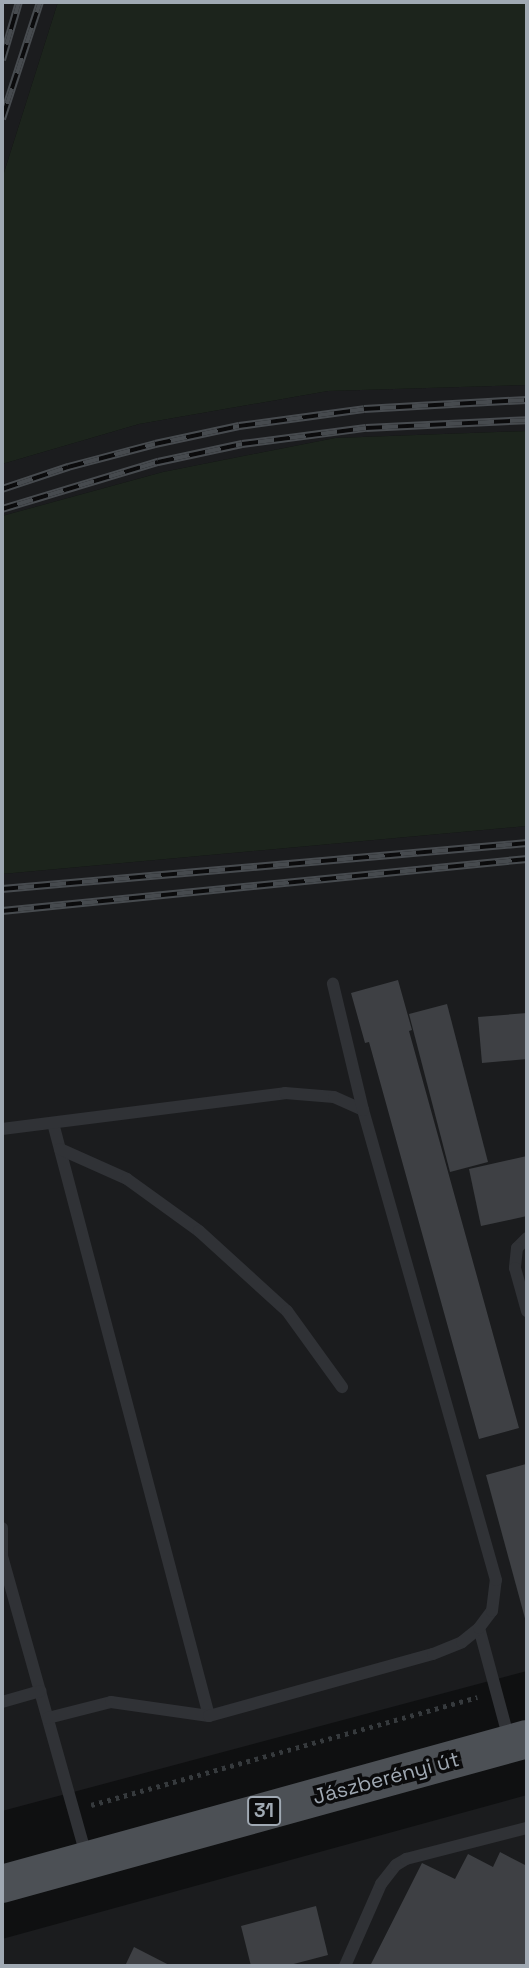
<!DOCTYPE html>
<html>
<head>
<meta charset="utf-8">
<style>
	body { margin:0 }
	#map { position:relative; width:529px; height:1968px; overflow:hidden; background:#0f1011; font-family:"Space Grotesk",sans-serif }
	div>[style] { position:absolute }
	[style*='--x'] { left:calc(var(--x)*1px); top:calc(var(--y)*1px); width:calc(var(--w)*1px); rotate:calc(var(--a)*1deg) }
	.built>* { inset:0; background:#1b1c1e }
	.green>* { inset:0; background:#1c241c }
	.building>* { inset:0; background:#3e4044 }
	.path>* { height:4.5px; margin-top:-2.25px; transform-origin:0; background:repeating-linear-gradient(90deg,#363a3d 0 3.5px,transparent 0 8.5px) }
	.service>* { height:12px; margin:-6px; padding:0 6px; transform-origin:6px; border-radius:6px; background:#303236 }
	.primary>* { height:38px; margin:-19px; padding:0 19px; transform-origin:19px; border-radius:19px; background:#4c5055 }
	.rail>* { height:8px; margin-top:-4px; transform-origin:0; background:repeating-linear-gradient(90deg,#0b0b0c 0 16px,#474b4f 0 32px); box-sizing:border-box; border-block:2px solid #474b4f }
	span { translate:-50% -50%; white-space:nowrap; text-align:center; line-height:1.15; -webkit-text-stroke:7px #0b0b0c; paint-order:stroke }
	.shield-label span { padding:2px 5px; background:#0b0b0c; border:2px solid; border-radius:5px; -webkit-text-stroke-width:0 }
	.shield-label { font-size:19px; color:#a0a9b3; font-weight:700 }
	.street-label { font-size:21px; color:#a0a9b3 }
	.frame { position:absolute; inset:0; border:4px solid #a0a9b3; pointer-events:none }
</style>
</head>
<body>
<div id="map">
	<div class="built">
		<div style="clip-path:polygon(2px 2px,58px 2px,2px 179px)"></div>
		<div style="clip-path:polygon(527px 385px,527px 431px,335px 438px,163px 472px,2px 516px,2px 464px,139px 424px,328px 391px)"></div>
		<div style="clip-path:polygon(527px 826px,527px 1671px,2px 1811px,2px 874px)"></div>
		<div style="clip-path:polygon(527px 1795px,527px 1966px,2px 1966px,2px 1939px)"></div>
	</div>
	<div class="green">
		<div style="clip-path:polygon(58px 2px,527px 2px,527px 385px,328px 391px,139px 424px,2px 464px,2px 179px)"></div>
		<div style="clip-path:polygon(527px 431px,527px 826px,2px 874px,2px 516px,163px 472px,335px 438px)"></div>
	</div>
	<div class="building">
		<div style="clip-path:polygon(398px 980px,412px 1030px,409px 1031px,519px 1428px,479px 1439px,369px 1042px,365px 1043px,351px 993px)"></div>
		<div style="clip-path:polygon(447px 1004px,488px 1162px,450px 1172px,409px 1014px)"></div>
		<div style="clip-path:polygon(527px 1013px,527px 1059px,482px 1063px,478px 1017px)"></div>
		<div style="clip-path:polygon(527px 1156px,527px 1216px,481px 1226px,469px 1169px)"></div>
		<div style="clip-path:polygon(526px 1464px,527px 1470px,526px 1622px,486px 1475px)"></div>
		<div style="clip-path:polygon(500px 1852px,527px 1866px,527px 1966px,370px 1966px,422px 1863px,455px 1879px,468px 1854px,493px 1867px)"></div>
		<div style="clip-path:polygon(316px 1906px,328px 1955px,286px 1966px,251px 1966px,241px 1926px)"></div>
		<div style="clip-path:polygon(134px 1947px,171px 1966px,125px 1966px)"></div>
	</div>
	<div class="path">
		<div style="--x:91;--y:1805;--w:401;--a:-15.6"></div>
	</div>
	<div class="service">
		<div style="--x:53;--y:1123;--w:613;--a:75.26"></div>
		<div style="--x:2;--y:1129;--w:285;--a:-7.2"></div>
		<div style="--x:285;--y:1093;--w:49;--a:4.7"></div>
		<div style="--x:334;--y:1097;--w:32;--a:24"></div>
		<div style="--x:60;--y:1149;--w:73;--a:24.1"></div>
		<div style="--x:127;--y:1179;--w:89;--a:35.8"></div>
		<div style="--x:199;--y:1231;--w:119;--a:42.3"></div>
		<div style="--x:287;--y:1311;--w:94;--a:54.1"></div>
		<div style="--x:527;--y:1238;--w:14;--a:135"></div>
		<div style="--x:517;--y:1248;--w:20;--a:96"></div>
		<div style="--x:515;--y:1268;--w:45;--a:74.4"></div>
		<div style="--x:2;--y:1528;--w:28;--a:90"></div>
		<div style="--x:2;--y:1556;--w:311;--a:74.3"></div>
		<div style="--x:479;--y:1628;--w:115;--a:74.9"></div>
		<div style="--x:2;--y:1702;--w:40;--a:-16"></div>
		<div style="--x:48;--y:1718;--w:65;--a:-14.3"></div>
		<div style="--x:111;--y:1702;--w:99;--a:8.1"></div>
		<div style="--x:209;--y:1716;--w:232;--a:-15.5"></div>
		<div style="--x:433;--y:1654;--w:31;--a:-22"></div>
		<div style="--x:462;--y:1642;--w:22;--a:-39"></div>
		<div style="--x:479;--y:1628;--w:21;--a:-53"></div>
		<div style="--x:492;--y:1611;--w:31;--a:-83"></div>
		<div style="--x:496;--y:1580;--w:488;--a:-105.8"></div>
		<div style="--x:363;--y:1110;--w:130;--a:-103.4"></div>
		<div style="--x:345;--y:1966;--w:90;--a:-66.3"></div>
		<div style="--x:381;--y:1884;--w:24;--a:-52"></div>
		<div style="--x:396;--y:1865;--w:12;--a:-31"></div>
		<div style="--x:406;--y:1859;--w:125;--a:-14.4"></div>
	</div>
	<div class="primary">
		<div style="--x:2;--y:1884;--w:545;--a:-15.44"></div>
	</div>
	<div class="rail">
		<div style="--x:2;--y:60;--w:60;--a:-73.7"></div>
		<div style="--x:2;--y:119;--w:123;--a:-72"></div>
		<div style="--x:2;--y:489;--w:70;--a:-18.4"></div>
		<div style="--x:68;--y:467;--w:90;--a:-14.8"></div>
		<div style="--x:155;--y:444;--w:86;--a:-12.1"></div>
		<div style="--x:239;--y:426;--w:126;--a:-7.7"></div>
		<div style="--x:364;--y:409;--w:163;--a:-3.2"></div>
		<div style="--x:2;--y:509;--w:163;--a:-16.8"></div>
		<div style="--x:158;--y:462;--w:86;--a:-12.1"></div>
		<div style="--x:242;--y:444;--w:125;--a:-7.4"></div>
		<div style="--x:366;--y:428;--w:161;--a:-2.8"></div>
		<div style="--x:2;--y:889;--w:527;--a:-5.01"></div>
		<div style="--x:2;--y:911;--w:528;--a:-5.66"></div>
	</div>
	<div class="shield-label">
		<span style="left:264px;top:1811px">31</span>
	</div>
	<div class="street-label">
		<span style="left:386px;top:1778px;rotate:-15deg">Jászberényi út</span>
	</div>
	<div class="frame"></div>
</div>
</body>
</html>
